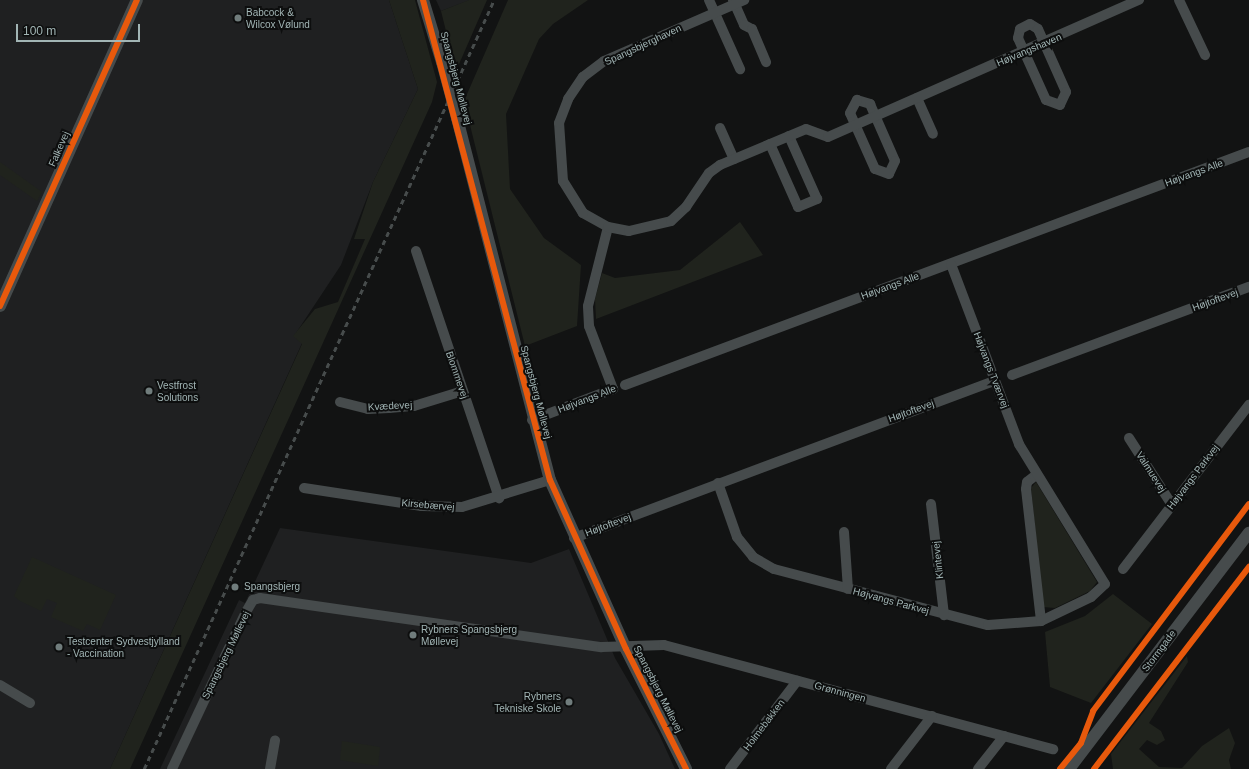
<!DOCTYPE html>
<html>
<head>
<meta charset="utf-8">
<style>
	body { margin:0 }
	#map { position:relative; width:1249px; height:769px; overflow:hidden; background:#121313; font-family:Helvetica,sans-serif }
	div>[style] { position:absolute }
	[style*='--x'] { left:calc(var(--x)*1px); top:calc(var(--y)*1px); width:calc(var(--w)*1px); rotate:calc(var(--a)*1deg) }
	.built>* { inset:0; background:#1f2021 }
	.green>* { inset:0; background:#20231d }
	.minor>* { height:10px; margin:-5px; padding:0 5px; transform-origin:5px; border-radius:5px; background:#464b4c }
	.tertiary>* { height:12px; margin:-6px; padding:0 6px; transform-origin:6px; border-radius:6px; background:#464b4c }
	.rail>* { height:2.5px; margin-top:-1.25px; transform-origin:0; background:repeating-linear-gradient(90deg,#474c4c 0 5px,transparent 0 9px) }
	.tertiary-bridge>* { height:12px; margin:-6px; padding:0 6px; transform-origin:6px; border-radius:6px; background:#464b4c }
	.cycleway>* { height:6px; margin:-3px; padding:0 3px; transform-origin:3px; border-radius:3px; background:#e8590c }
	.dots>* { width:11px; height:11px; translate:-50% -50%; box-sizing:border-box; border:2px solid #0d0e0e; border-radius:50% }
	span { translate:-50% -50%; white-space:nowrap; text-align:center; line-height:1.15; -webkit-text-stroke:4px #0d0e0e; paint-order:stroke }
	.poi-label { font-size:10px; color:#a2b5b5 }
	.left { translate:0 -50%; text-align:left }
	.right { translate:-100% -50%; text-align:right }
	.street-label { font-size:10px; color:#a2b5b5 }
	.scale { position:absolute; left:16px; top:24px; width:124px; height:18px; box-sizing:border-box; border:2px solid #a2b5b5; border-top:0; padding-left:5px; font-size:12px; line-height:14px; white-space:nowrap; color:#a2b5b5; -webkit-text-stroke:3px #0d0e0e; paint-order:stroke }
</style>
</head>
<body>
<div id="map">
	<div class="built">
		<div style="clip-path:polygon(0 0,389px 0,418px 89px,373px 182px,341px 265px,294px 336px,302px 343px,110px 769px,0 769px)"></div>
		<div style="clip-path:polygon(436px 0,470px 0,441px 11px)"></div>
		<div style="clip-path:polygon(280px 528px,531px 563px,569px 549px,615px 658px,659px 734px,675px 769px,160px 769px,239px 600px,245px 603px)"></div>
	</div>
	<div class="green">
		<div style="clip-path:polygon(389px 0,415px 0,437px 82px,432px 102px,130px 769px,110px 769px,302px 344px,293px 336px,315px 309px,338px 302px,365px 239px,354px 239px,373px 182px,418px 89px)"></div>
		<div style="clip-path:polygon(469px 0,487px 0,456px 71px,441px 11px)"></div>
		<div style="clip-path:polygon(508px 0,588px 0,553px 24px,539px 39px,506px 114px,510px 189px,544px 238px,581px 265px,577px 326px,525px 346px,464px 101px)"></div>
		<div style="clip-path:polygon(0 162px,42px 192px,37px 201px,0 175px)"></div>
		<div style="clip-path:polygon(740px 222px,763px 255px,596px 319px,595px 299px,602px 273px,615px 278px,680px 270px)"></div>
		<div style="clip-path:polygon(1036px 482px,1097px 582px,1090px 591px,1055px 608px,1043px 607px,1031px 488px)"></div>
		<div style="clip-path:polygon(32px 557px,116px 595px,100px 630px,87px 624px,83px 631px,51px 617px,57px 603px,47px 599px,41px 611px,20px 601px,14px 596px)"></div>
		<div style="clip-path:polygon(1113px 594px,1152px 624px,1091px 703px,1050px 687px,1045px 632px,1085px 616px)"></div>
		<div style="clip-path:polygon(1187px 656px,1188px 662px,1149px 723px,1161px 731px,1165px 740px,1157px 745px,1147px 740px,1139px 749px,1159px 767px,1182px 768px,1202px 746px,1229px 728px,1235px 743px,1229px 760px,1231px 769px,1113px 769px,1111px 754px)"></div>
		<div style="clip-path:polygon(342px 741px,380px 747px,378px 766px,340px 760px)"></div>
	</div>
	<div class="minor">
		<div style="--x:709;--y:0;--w:76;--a:65.8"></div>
		<div style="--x:733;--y:0;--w:27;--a:66"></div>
		<div style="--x:744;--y:25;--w:9;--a:27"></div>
		<div style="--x:752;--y:29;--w:36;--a:67"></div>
		<div style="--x:1179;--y:0;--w:61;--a:64.7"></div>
		<div style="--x:1030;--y:24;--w:9;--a:32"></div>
		<div style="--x:1038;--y:29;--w:69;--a:66"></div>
		<div style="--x:1066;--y:92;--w:14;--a:115"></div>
		<div style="--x:1060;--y:105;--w:15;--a:-160"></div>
		<div style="--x:1046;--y:100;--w:68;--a:-114.3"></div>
		<div style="--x:1018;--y:38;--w:9;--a:-77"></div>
		<div style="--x:1020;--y:29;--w:11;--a:-27"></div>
		<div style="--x:917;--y:98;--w:39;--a:66"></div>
		<div style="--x:857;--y:100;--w:14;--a:17"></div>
		<div style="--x:870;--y:104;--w:62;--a:66.3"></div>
		<div style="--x:895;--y:161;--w:14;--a:115"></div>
		<div style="--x:889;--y:174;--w:15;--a:-160"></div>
		<div style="--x:875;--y:169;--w:61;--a:-114.1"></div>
		<div style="--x:850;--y:113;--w:15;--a:-62"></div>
		<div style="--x:720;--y:128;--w:34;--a:66"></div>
		<div style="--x:770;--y:144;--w:69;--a:66"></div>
		<div style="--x:798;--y:207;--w:21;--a:-23"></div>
		<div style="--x:817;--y:199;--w:69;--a:-114"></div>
		<div style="--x:608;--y:227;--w:29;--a:-151"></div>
		<div style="--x:583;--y:213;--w:38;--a:-122"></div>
		<div style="--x:563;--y:181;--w:58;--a:-93.9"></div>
		<div style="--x:559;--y:123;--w:26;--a:-69"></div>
		<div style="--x:568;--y:99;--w:27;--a:-56"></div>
		<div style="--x:583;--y:77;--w:26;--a:-37"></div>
		<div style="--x:604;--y:61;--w:153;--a:-23.5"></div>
		<div style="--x:416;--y:251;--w:261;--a:71.4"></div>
		<div style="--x:1012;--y:375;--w:253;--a:-20.4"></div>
		<div style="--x:625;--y:385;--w:666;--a:-20.48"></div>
		<div style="--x:340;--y:402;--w:29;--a:14"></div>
		<div style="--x:368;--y:409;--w:21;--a:-3"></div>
		<div style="--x:389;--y:408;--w:25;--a:-5"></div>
		<div style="--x:414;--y:406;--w:51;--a:-17"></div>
		<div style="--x:532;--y:420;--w:87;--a:-20.9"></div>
		<div style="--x:613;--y:389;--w:67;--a:-110.9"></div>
		<div style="--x:589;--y:326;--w:20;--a:-93"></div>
		<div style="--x:588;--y:306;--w:81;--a:-75.8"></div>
		<div style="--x:608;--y:227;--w:21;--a:11"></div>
		<div style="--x:629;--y:231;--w:43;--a:-13.4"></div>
		<div style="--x:671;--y:221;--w:21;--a:-43"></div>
		<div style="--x:686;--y:207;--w:41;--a:-55.9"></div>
		<div style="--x:709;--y:173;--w:14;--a:-36"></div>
		<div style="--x:720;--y:165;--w:93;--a:-22.7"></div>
		<div style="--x:806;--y:129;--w:23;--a:20"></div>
		<div style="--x:828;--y:137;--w:340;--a:-23.8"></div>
		<div style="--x:1129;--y:438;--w:80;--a:57.3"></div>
		<div style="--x:1036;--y:475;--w:11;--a:142"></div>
		<div style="--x:1027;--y:482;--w:7;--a:98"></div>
		<div style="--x:1026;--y:489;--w:133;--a:83.5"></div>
		<div style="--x:718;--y:483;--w:57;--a:70.6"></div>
		<div style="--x:737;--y:537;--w:26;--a:51"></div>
		<div style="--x:753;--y:557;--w:24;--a:30"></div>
		<div style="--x:774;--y:569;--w:221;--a:14.7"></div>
		<div style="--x:988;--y:625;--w:53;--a:-4.3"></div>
		<div style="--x:1041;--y:621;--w:55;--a:-25.6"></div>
		<div style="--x:1091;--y:597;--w:19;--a:-43"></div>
		<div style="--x:1105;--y:584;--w:164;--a:-121.6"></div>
		<div style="--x:1019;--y:444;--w:192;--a:-110.7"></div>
		<div style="--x:304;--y:488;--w:119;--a:8.7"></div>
		<div style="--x:422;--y:506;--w:40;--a:1.4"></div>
		<div style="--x:462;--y:507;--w:92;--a:-17.1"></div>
		<div style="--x:931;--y:504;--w:112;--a:83.3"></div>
		<div style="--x:844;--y:532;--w:57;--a:86"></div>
		<div style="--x:574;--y:538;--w:448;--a:-20.5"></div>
		<div style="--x:1123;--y:569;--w:207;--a:-52.5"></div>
		<div style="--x:0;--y:685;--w:35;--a:31"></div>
		<div style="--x:172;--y:769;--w:174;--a:-64.8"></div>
		<div style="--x:246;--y:612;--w:14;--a:-60"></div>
		<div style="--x:253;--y:600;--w:7;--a:-16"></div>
		<div style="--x:260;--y:598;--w:345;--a:8.2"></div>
		<div style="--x:602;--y:647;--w:62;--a:-1.8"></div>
		<div style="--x:664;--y:645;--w:403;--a:15"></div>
		<div style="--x:270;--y:769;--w:29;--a:-80"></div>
		<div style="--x:730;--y:769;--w:111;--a:-52.7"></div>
		<div style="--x:891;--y:769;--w:67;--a:-52.3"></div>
		<div style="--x:978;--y:769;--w:42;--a:-51.8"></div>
	</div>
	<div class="tertiary">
		<div style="--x:423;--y:0;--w:65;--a:73"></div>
		<div style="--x:457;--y:118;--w:374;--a:75.6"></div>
		<div style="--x:550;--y:480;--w:185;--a:65.8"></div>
		<div style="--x:626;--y:649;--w:134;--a:63.4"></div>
		<div style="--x:0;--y:306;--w:335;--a:-65.9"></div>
		<div style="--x:1069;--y:769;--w:297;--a:-52.7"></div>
	</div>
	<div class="rail">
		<div style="--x:144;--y:769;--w:845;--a:-65.53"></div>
	</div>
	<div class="tertiary-bridge">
		<div style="--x:442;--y:62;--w:58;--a:75"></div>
	</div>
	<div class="cycleway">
		<div style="--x:423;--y:0;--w:497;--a:75.2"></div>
		<div style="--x:550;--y:480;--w:185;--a:65.8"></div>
		<div style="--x:626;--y:649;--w:134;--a:63.4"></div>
		<div style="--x:0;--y:306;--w:335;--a:-65.9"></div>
		<div style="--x:1060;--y:769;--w:33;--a:-51"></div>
		<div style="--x:1081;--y:743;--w:34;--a:-69"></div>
		<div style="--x:1093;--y:711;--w:259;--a:-53"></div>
		<div style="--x:1094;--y:769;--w:255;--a:-52.5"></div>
	</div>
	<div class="dots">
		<div style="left:238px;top:18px;background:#707c7c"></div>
		<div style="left:149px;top:391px;background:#707c7c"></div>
		<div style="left:235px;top:587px;background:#707c7c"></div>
		<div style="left:413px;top:635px;background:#707c7c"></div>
		<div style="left:59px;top:647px;background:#707c7c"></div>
		<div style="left:569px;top:702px;background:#707c7c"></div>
	</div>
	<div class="poi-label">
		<span class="left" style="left:246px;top:18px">Babcock &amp;<br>Wilcox Vølund</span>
		<span class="left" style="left:157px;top:391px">Vestfrost<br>Solutions</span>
		<span class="left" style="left:244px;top:587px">Spangsbjerg</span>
		<span class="left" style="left:421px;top:635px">Rybners Spangsbjerg<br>Møllevej</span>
		<span class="left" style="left:67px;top:647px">Testcenter Sydvestjylland<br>- Vaccination</span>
		<span class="right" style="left:561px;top:702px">Rybners<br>Tekniske Skole</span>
	</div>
	<div class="street-label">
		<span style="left:643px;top:45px;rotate:-25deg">Spangsbjerghaven</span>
		<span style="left:1029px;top:50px;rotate:-23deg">Højvangshaven</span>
		<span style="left:456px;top:78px;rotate:75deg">Spangsbjerg Møllevej</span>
		<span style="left:59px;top:149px;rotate:-66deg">Falkevej</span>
		<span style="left:1194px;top:173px;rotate:-20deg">Højvangs Alle</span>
		<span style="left:890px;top:286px;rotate:-20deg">Højvangs Alle</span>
		<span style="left:1215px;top:300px;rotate:-20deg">Højtoftevej</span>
		<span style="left:991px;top:370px;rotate:69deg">Højvangs Tværvej</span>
		<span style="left:457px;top:375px;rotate:71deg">Blommevej</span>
		<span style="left:536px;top:392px;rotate:75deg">Spangsbjerg Møllevej</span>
		<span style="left:587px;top:399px;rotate:-21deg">Højvangs Alle</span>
		<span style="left:390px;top:406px;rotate:-3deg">Kvædevej</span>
		<span style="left:911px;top:411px;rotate:-20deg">Højtoftevej</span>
		<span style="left:1151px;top:472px;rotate:57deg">Valmuevej</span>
		<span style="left:1193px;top:477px;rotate:-53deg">Højvangs Parkvej</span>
		<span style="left:428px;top:505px;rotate:5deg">Kirsebærvej</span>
		<span style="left:608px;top:525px;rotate:-21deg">Højtoftevej</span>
		<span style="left:938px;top:560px;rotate:-96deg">Klintevej</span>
		<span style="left:891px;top:601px;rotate:15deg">Højvangs Parkvej</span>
		<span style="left:1159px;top:651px;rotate:-53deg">Stormgade</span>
		<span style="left:226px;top:655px;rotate:-64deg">Spangsbjerg Møllevej</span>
		<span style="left:658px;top:689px;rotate:63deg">Spangsbjerg Møllevej</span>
		<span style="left:840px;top:692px;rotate:15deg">Grønningen</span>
		<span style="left:764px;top:725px;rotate:-53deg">Holmebakken</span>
	</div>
	<div class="scale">100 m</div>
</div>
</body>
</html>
